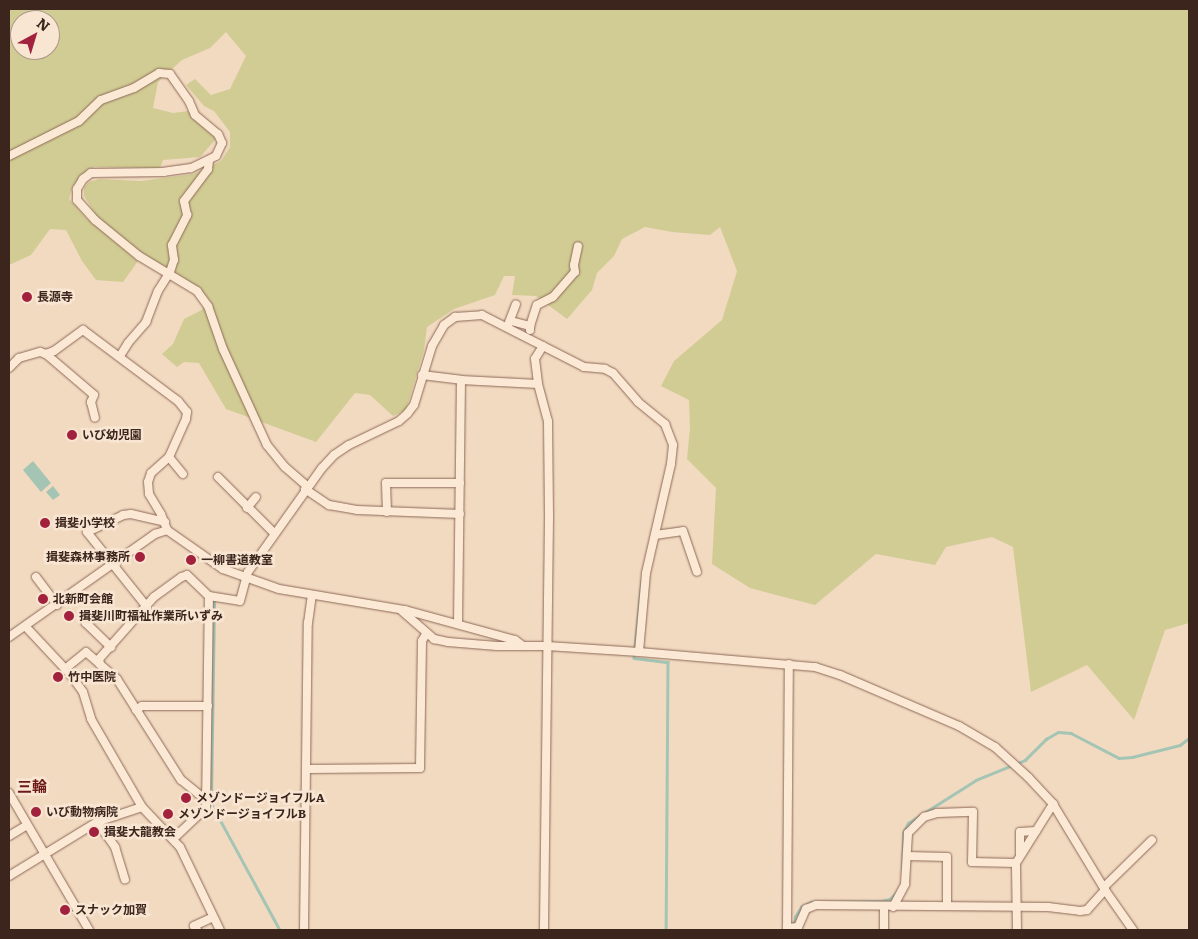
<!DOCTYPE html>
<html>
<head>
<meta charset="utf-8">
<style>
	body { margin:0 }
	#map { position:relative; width:1198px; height:939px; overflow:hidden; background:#f2dac1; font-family:Literata,"Noto Sans JP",serif }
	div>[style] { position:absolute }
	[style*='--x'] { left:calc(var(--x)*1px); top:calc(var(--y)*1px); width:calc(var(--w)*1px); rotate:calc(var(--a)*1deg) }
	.green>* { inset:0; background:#d1cc94 }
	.water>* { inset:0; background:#a4c4b4 }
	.stream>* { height:2.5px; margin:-1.25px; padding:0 1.25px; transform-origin:1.25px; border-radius:1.25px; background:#a4c4b4 }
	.roads { filter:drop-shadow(0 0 1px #8d6957) drop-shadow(0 0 1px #8d6957) }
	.minor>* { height:8px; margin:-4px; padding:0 4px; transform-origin:4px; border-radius:4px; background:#fce9d5 }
	.dots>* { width:14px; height:14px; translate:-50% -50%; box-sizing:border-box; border:2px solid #f8e5d2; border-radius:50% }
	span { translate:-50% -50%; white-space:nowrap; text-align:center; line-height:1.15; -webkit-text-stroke:5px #f8e5d2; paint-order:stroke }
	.poi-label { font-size:12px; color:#3c251c; font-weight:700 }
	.left { translate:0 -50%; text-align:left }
	.right { translate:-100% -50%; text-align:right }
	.quarter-label { font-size:15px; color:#6c1918; font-weight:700 }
	.frame { position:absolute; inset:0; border:10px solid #3c251c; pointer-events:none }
	.north { position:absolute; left:10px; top:10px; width:50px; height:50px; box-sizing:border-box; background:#f8e5d2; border:1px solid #ad9889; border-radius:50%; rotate:39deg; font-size:14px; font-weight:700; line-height:20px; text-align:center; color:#3c251c }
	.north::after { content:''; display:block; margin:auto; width:18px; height:22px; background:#a2213c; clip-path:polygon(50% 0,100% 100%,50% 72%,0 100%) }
</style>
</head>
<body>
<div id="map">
	<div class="green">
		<div style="clip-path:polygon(evenodd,9px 9px,1189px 9px,1189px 623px,1165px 630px,1134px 720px,1087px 665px,1031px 692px,1013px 547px,992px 537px,946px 547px,935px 565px,876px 554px,815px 605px,750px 588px,712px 564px,716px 488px,687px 459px,690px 428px,689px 400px,661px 386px,674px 361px,722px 320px,737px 271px,720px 227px,710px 235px,672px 232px,645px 227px,622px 239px,614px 256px,597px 273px,592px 290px,567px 319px,536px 296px,512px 295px,515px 276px,504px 276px,495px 295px,454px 309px,427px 327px,424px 350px,406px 410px,393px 416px,370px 395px,355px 393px,316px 442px,226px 409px,199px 363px,184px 362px,177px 367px,162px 354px,173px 344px,184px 319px,200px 311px,211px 302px,199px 287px,142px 253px,98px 218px,84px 196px,84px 188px,89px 182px,99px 179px,141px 181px,193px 174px,221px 161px,230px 147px,230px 132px,214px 111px,204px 106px,186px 85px,195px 79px,211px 95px,230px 89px,246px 56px,226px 32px,210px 48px,182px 60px,158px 82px,153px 108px,173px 113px,188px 111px,216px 139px,200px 157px,163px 160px,160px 168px,94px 167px,82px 174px,73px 186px,69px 199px,87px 219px,138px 261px,123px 282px,96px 280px,82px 261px,66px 230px,50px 229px,31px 255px,9px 265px,9px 9px,20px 20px,50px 20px,50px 50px,20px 50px,20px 20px)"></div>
	</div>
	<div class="water">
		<div style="clip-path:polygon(33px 461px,51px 483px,41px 492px,23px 470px)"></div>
		<div style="clip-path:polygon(53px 486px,60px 495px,53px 500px,46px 492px)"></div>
	</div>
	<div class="stream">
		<div style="--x:642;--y:580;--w:78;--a:95.9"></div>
		<div style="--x:634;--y:658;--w:34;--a:7"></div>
		<div style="--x:668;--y:662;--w:268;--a:90.4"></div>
		<div style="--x:211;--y:796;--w:195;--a:-89.1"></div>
		<div style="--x:211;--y:803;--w:145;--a:61.5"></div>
		<div style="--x:902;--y:869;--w:36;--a:-88"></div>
		<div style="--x:903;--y:833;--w:11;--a:-63"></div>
		<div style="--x:908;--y:823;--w:80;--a:-32.3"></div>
		<div style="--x:976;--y:780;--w:53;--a:-22.2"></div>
		<div style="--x:1025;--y:760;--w:30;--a:-45"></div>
		<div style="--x:1046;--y:739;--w:14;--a:-30"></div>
		<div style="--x:1058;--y:732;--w:13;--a:4"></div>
		<div style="--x:1071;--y:733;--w:54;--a:27.5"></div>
		<div style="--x:1119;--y:758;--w:13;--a:-4"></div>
		<div style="--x:1132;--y:757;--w:49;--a:-14"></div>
		<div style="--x:1180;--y:745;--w:11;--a:-38"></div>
		<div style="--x:794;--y:925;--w:8;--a:-83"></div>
		<div style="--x:795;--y:917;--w:12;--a:-59"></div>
		<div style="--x:801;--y:907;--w:11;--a:-27"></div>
		<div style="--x:811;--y:902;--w:70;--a:-0.8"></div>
		<div style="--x:881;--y:901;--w:9;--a:-13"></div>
		<div style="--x:890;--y:899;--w:11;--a:-45"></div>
	</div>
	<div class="roads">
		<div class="minor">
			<div style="--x:9;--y:156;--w:78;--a:-26.6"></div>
			<div style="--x:79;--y:121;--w:30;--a:-44"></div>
			<div style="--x:101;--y:100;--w:35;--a:-20"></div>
			<div style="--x:134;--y:88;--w:29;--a:-31"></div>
			<div style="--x:159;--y:73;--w:11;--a:5"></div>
			<div style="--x:170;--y:74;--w:33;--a:55"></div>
			<div style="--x:189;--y:101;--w:15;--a:67"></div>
			<div style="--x:195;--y:115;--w:30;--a:40"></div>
			<div style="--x:218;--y:134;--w:10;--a:66"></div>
			<div style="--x:222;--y:143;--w:14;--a:115"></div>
			<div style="--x:216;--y:156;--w:28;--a:154"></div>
			<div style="--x:191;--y:168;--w:27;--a:172"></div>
			<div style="--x:164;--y:172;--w:73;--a:179.2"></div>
			<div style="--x:91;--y:173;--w:10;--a:143"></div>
			<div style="--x:83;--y:179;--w:12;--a:121"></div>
			<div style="--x:77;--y:189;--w:11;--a:90"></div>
			<div style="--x:77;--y:200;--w:27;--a:48"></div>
			<div style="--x:95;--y:220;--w:57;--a:39.3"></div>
			<div style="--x:139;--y:256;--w:68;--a:31.1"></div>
			<div style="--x:197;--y:291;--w:19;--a:54"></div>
			<div style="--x:208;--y:306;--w:46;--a:70.8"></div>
			<div style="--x:223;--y:349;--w:106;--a:65.4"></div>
			<div style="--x:267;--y:445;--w:28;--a:51"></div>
			<div style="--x:285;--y:467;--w:29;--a:41"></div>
			<div style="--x:511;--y:321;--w:20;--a:15"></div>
			<div style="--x:530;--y:326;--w:4;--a:90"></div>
			<div style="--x:508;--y:325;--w:22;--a:-69"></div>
			<div style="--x:530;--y:326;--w:22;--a:-72"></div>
			<div style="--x:537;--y:305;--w:18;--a:-27"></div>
			<div style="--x:553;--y:297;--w:33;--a:-49"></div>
			<div style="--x:575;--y:272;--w:7;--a:-98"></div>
			<div style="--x:574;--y:265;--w:19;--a:-78"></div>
			<div style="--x:543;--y:346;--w:15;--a:122"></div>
			<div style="--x:535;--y:359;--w:25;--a:83"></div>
			<div style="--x:538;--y:384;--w:38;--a:75"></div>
			<div style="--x:548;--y:421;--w:97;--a:89.4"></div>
			<div style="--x:549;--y:518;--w:412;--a:90.7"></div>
			<div style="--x:46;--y:354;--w:63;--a:40.5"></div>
			<div style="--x:94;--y:395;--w:8;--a:113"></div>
			<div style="--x:91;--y:402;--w:16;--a:76"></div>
			<div style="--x:120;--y:356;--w:15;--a:-58"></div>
			<div style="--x:128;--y:343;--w:28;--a:-49"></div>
			<div style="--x:146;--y:322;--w:33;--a:-69"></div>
			<div style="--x:158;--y:291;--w:22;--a:-58"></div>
			<div style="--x:170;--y:272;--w:13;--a:-72"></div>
			<div style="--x:174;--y:260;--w:15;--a:-98"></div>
			<div style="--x:172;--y:245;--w:34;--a:-63"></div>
			<div style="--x:187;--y:215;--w:14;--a:-102"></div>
			<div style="--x:184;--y:201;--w:40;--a:-53"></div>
			<div style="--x:208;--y:169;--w:8;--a:-83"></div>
			<div style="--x:9;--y:368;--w:14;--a:-45"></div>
			<div style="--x:19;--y:358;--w:22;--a:-16"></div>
			<div style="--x:40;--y:352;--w:6;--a:18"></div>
			<div style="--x:46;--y:354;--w:9;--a:-21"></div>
			<div style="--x:54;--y:351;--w:36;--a:-36"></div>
			<div style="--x:83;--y:330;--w:119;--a:36.8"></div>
			<div style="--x:178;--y:401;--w:14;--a:51"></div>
			<div style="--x:187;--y:412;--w:7;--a:98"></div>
			<div style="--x:186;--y:419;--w:42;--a:114.1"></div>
			<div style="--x:169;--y:457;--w:24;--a:138"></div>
			<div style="--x:151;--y:473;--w:9;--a:108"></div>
			<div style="--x:148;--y:482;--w:12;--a:85"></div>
			<div style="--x:149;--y:494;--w:23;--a:59"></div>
			<div style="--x:161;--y:514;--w:17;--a:69"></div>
			<div style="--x:167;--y:530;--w:68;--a:34.9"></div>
			<div style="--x:223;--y:569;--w:59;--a:19.7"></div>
			<div style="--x:279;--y:589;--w:128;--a:9.5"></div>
			<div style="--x:405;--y:610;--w:114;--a:15.3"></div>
			<div style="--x:515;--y:640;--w:10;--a:37"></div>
			<div style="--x:422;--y:375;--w:39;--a:7"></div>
			<div style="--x:461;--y:380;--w:77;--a:3"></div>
			<div style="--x:169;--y:457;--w:22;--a:51"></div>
			<div style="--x:218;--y:477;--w:79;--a:45"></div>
			<div style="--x:305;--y:489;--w:29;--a:34"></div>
			<div style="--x:329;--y:505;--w:28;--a:10"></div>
			<div style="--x:357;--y:510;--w:103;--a:2.2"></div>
			<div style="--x:247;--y:508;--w:14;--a:-51"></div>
			<div style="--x:387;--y:512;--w:29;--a:-92"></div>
			<div style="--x:386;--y:483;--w:74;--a:0"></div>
			<div style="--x:655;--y:535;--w:28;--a:-8"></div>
			<div style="--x:683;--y:531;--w:43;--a:71.1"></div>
			<div style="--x:36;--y:577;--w:35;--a:53"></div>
			<div style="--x:147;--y:607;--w:96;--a:-128.7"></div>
			<div style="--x:87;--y:532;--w:40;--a:-25"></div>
			<div style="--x:123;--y:515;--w:8;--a:-7"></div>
			<div style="--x:131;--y:514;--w:35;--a:13"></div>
			<div style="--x:402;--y:611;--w:43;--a:41.2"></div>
			<div style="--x:434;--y:639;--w:14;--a:12"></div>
			<div style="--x:448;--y:642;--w:49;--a:4.7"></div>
			<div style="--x:497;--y:646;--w:50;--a:0"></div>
			<div style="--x:547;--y:646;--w:92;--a:3.7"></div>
			<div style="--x:639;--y:652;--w:177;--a:4.9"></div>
			<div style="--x:815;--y:667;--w:26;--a:18"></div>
			<div style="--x:840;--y:675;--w:129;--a:23.2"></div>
			<div style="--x:959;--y:726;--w:42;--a:30.3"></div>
			<div style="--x:995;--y:747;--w:45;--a:42.3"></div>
			<div style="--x:1028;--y:777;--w:37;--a:47"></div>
			<div style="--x:1053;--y:804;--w:100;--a:58.8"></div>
			<div style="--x:1105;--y:890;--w:49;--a:55"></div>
			<div style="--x:90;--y:619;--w:6;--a:135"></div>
			<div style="--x:86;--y:623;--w:35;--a:44"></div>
			<div style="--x:458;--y:624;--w:244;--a:-89.3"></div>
			<div style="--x:26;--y:627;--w:64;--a:46.9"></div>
			<div style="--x:70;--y:674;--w:22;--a:54"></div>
			<div style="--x:83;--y:692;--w:28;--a:73"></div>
			<div style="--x:91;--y:719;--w:102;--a:59.9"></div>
			<div style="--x:142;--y:807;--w:55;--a:46.5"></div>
			<div style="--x:180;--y:847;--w:92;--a:64.3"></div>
			<div style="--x:9;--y:637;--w:179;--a:-35.2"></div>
			<div style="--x:155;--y:534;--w:13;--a:-18"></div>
			<div style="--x:65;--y:669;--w:27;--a:-39"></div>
			<div style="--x:86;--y:652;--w:18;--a:41"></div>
			<div style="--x:136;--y:710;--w:7;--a:-34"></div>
			<div style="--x:142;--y:706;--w:66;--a:0"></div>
			<div style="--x:307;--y:769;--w:113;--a:-0.5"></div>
			<div style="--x:420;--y:768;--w:127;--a:-89.1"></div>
			<div style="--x:422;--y:641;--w:8;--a:-60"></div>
			<div style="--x:9;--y:793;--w:159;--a:59.7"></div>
			<div style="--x:206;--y:800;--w:32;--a:-141"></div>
			<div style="--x:181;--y:780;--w:120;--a:-122.4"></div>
			<div style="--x:117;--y:679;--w:23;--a:-139"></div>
			<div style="--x:100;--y:664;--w:5;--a:-101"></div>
			<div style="--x:99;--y:659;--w:83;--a:-48.4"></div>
			<div style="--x:154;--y:597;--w:34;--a:-36"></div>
			<div style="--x:182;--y:577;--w:5;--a:-22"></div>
			<div style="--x:187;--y:575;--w:30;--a:44"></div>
			<div style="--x:209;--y:596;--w:31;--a:9"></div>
			<div style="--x:240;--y:601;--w:30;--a:-75"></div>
			<div style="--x:248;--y:572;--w:128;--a:-54.6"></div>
			<div style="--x:322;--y:468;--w:18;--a:-47"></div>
			<div style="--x:334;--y:455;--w:18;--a:-34"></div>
			<div style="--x:349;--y:445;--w:55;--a:-25.6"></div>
			<div style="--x:399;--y:421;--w:11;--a:-41"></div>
			<div style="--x:407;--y:414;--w:11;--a:-52"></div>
			<div style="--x:414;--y:405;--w:62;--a:-73"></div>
			<div style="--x:432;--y:346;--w:24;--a:-60"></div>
			<div style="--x:444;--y:325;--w:14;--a:-36"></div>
			<div style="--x:455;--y:317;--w:27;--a:-4"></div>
			<div style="--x:482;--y:315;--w:114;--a:27"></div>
			<div style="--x:584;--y:367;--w:21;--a:5"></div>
			<div style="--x:605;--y:369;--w:9;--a:27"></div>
			<div style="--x:613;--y:373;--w:38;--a:49"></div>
			<div style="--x:638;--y:402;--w:35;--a:39"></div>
			<div style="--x:665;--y:424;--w:22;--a:69"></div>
			<div style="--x:673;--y:445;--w:19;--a:96"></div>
			<div style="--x:671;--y:464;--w:112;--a:102.9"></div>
			<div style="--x:646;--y:573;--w:79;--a:95.1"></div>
			<div style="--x:97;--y:822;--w:31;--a:54"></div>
			<div style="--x:115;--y:847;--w:34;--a:73"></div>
			<div style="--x:9;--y:836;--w:21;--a:-31"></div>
			<div style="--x:173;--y:839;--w:45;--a:-43.2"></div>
			<div style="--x:206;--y:808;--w:212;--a:-89.2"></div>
			<div style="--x:1020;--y:855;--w:23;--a:-90"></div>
			<div style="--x:1020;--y:832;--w:16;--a:-4"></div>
			<div style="--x:907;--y:856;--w:40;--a:1.4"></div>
			<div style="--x:947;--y:857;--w:49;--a:90"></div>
			<div style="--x:9;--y:876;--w:103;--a:-31.5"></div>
			<div style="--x:97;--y:822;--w:47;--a:-18.4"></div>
			<div style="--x:1104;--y:887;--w:67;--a:-44.4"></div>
			<div style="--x:884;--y:907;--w:23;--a:90"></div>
			<div style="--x:893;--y:907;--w:26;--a:-62"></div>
			<div style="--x:905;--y:884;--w:51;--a:-86.6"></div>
			<div style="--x:908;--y:833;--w:23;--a:-45"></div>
			<div style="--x:924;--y:817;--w:14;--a:-17"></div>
			<div style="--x:937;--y:813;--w:36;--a:-2"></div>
			<div style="--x:973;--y:812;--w:50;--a:91.1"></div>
			<div style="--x:972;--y:862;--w:44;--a:1.3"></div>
			<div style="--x:787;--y:928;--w:11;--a:-5"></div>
			<div style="--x:798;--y:927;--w:20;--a:-66"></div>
			<div style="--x:806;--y:909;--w:11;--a:-22"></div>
			<div style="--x:816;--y:905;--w:232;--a:0.5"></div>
			<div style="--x:1048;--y:907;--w:32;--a:7"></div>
			<div style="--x:1080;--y:911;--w:7;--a:-8"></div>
			<div style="--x:1087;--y:910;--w:27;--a:-48"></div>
			<div style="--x:197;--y:930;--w:5;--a:-127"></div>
			<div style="--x:194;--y:926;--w:21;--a:-25"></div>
			<div style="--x:304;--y:930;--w:307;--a:-89.3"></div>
			<div style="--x:308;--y:623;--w:27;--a:-82"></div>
			<div style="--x:787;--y:930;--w:266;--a:-89.6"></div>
			<div style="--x:1017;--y:930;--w:67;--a:-90.9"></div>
			<div style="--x:1016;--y:863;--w:70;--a:-57.9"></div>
		</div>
	</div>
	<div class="dots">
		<div style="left:27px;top:297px;background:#a2213c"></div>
		<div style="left:72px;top:435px;background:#a2213c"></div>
		<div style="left:45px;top:523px;background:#a2213c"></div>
		<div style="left:140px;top:557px;background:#a2213c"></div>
		<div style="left:191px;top:560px;background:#a2213c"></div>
		<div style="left:43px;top:599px;background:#a2213c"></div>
		<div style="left:69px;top:616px;background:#a2213c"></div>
		<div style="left:58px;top:677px;background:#a2213c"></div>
		<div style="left:186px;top:798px;background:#a2213c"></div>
		<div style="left:36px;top:812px;background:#a2213c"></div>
		<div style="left:168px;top:814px;background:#a2213c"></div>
		<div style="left:94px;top:832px;background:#a2213c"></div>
		<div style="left:65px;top:910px;background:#a2213c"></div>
	</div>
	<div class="poi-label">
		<span class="left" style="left:37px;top:297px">長源寺</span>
		<span class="left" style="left:82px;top:435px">いび幼児園</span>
		<span class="left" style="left:55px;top:523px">揖斐小学校</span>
		<span class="right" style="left:130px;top:557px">揖斐森林事務所</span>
		<span class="left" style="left:201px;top:560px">一柳書道教室</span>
		<span class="left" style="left:53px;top:599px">北新町会館</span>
		<span class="left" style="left:79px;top:616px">揖斐川町福祉作業所いずみ</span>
		<span class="left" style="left:68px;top:677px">竹中医院</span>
		<span class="left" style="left:196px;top:798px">メゾンドージョイフルA</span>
		<span class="left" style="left:46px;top:812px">いび動物病院</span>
		<span class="left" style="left:178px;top:814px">メゾンドージョイフルB</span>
		<span class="left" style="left:104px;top:832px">揖斐大龍教会</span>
		<span class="left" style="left:75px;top:910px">スナック加賀</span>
	</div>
	<div class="quarter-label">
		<span style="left:32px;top:786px">三輪</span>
	</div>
	<div class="frame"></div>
	<div class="north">N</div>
</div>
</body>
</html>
